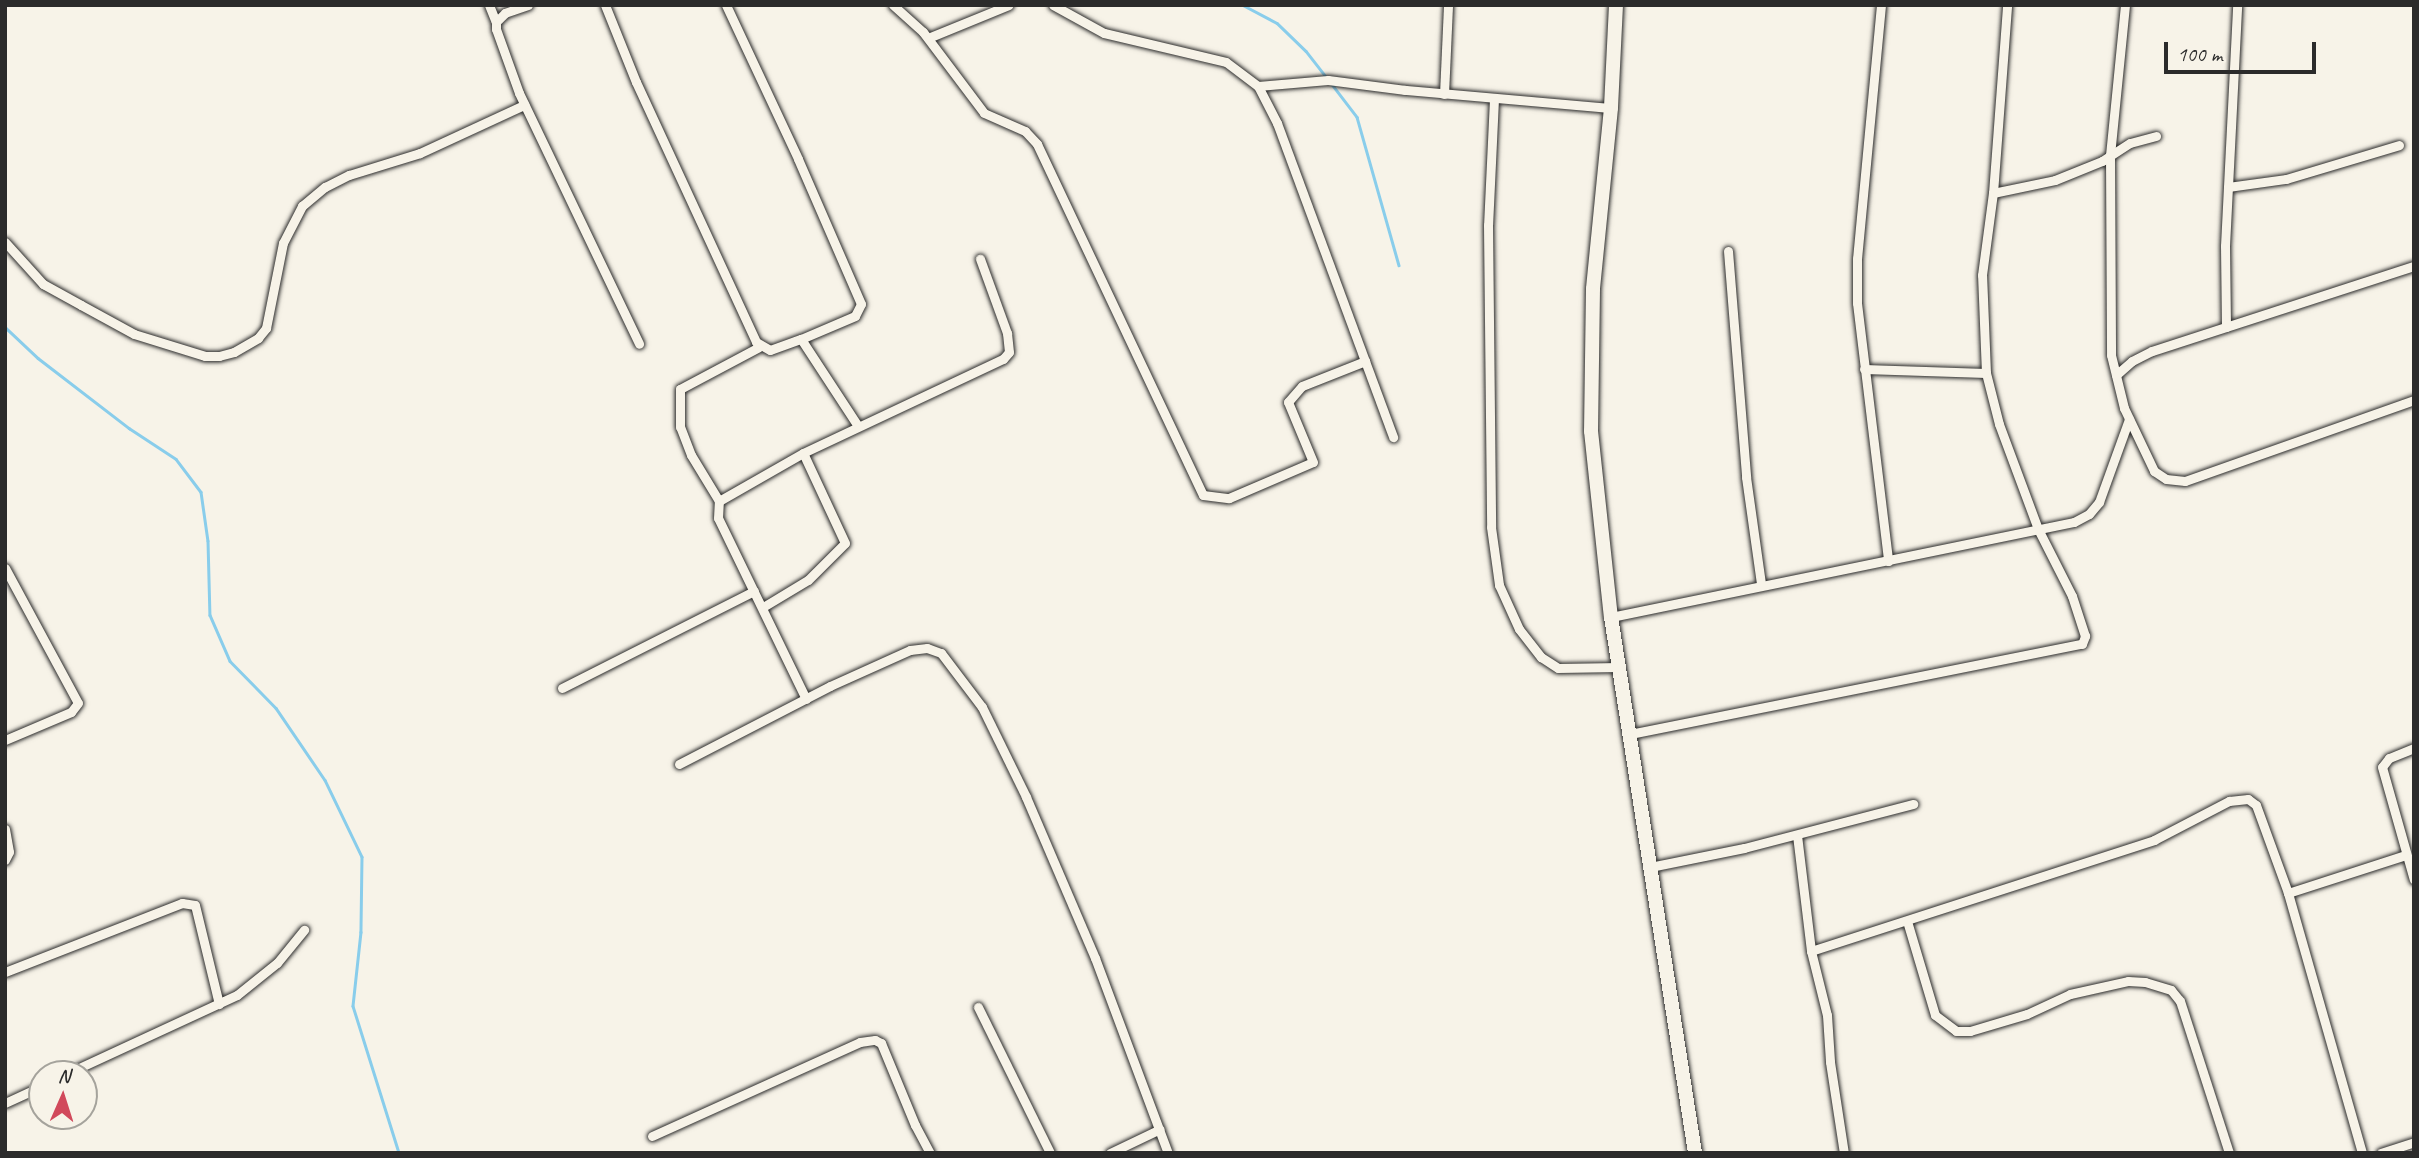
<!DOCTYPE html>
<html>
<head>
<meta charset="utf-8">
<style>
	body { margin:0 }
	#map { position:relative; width:2419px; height:1158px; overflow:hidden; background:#f7f3e8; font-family:Caveat,sans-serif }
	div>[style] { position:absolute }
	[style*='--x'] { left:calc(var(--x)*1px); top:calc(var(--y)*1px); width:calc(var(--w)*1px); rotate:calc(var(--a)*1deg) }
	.stream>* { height:2.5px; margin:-1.25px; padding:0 1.25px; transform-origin:1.25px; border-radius:1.25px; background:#89cdeb }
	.roads { filter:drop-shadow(0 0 2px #2b2b2b) drop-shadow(0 0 2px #2b2b2b) }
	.minor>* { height:9px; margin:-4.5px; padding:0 4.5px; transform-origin:4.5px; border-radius:4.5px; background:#f7f3e8 }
	.primary>* { height:14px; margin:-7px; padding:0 7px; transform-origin:7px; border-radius:7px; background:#f7f3e8 }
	span { translate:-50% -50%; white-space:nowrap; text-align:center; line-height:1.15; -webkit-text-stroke:7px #f7f3e8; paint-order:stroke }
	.frame { position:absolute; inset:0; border:7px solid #2b2b2b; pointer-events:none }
	.north { position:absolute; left:28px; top:1060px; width:70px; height:70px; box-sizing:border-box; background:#f7f3e8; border:2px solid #a5a39c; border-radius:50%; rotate:3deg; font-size:19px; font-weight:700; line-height:28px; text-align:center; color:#2b2b2b }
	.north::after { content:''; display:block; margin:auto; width:24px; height:32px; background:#d1495b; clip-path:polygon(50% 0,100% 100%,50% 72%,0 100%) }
	.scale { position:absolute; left:2164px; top:42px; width:152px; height:32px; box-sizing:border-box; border:4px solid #2b2b2b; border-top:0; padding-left:9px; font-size:21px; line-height:24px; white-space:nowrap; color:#2b2b2b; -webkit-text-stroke:5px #f7f3e8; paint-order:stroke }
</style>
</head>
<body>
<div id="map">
	<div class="stream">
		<div style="--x:1243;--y:5;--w:38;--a:28"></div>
		<div style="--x:1277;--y:23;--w:40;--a:44"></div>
		<div style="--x:1306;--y:51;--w:34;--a:52"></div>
		<div style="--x:1331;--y:83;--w:43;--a:52.6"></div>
		<div style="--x:1357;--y:117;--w:154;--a:74.2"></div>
		<div style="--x:5;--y:327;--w:45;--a:43.2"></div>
		<div style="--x:38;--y:358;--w:115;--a:37.6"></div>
		<div style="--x:129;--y:428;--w:56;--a:33.4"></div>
		<div style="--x:176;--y:459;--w:41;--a:52.9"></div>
		<div style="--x:201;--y:492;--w:49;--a:81.9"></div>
		<div style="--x:208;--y:541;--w:74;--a:88.5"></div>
		<div style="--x:210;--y:615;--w:50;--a:66.5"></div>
		<div style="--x:230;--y:661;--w:66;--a:45.6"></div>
		<div style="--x:276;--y:708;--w:87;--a:55.8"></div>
		<div style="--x:325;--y:780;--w:85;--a:64.3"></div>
		<div style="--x:362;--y:857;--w:75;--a:90.8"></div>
		<div style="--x:361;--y:932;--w:74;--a:96.2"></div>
		<div style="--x:353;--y:1006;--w:154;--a:72.6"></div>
	</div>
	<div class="roads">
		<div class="minor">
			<div style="--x:489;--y:5;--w:18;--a:68"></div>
			<div style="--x:528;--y:5;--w:24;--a:161"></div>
			<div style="--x:505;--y:13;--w:13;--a:135"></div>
			<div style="--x:496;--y:22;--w:7;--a:90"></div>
			<div style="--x:496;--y:29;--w:68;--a:70.2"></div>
			<div style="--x:519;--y:93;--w:278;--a:64.4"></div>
			<div style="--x:605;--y:5;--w:83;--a:68.1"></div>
			<div style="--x:636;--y:82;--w:286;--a:65.2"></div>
			<div style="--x:756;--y:342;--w:16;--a:30"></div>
			<div style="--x:770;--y:350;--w:33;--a:-20"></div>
			<div style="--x:801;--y:339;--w:104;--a:56.8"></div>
			<div style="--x:726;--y:5;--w:170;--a:64.9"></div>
			<div style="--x:798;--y:159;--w:158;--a:66.5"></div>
			<div style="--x:861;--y:304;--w:13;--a:117"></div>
			<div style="--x:855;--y:316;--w:59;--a:156.9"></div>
			<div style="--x:893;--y:5;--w:40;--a:42"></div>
			<div style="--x:923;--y:32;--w:101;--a:53"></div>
			<div style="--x:984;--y:113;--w:45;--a:23.7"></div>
			<div style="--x:1025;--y:131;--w:18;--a:47"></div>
			<div style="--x:1037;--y:144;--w:388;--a:64.7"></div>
			<div style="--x:1203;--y:495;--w:26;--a:7"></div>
			<div style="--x:1229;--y:498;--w:91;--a:-23.2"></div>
			<div style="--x:1313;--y:462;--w:65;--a:-112.6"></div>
			<div style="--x:1288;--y:402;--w:21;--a:-49"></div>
			<div style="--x:1302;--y:386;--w:68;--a:-21.6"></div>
			<div style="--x:1053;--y:5;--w:58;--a:28.8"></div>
			<div style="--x:1104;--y:33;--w:125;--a:13.4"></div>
			<div style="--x:1226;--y:62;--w:40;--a:37"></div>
			<div style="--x:1258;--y:86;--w:42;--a:62.8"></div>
			<div style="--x:1277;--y:123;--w:335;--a:69.7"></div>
			<div style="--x:1881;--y:5;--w:255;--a:95.4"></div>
			<div style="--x:1857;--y:259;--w:44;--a:90"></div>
			<div style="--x:1857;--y:303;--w:260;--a:83.1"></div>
			<div style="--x:2125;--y:5;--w:151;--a:95.7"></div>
			<div style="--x:2110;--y:155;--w:200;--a:89.7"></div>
			<div style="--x:2111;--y:355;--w:55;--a:76.2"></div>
			<div style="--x:2124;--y:408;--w:70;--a:64.5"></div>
			<div style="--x:2154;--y:471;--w:14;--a:34"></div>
			<div style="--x:2166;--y:479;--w:19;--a:6"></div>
			<div style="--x:2185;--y:481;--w:243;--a:-19.5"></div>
			<div style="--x:928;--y:38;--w:87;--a:-22.2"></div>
			<div style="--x:1258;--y:86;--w:70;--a:-4.9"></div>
			<div style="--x:1328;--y:80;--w:78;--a:7.4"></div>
			<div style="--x:1405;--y:90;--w:207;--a:5"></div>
			<div style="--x:1444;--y:94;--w:89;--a:-87.4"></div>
			<div style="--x:1494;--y:99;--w:126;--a:92.7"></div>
			<div style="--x:1488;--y:225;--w:302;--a:89.4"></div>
			<div style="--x:1491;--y:527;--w:59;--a:82.1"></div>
			<div style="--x:1499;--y:585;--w:48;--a:65.6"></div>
			<div style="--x:1519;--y:629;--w:36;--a:52"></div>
			<div style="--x:1541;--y:657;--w:20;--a:33"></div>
			<div style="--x:1558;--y:668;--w:61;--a:-0.9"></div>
			<div style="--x:2228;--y:187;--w:59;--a:-7.9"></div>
			<div style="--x:2286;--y:179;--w:118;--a:-16.7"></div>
			<div style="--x:1993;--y:193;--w:63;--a:-11.8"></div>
			<div style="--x:2055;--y:180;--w:51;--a:-22"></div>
			<div style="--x:2102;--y:161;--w:33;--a:-33"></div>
			<div style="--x:2130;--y:143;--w:27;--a:-15"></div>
			<div style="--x:5;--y:242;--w:57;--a:47.9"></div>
			<div style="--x:43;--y:284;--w:43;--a:28.9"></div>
			<div style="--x:81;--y:305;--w:60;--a:28.7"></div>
			<div style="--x:134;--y:334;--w:74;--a:17.2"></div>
			<div style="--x:205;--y:356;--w:14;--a:0"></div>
			<div style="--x:219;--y:356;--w:16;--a:-15"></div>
			<div style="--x:234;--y:352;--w:28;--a:-30"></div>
			<div style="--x:258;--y:338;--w:13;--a:-51"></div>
			<div style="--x:266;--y:328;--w:87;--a:-78.7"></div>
			<div style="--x:283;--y:243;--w:42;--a:-62.8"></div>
			<div style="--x:302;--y:206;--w:30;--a:-40"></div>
			<div style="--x:325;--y:187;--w:27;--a:-27"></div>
			<div style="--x:349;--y:175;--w:74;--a:-17.2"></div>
			<div style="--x:420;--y:153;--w:115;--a:-24.8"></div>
			<div style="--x:1728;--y:251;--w:227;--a:85.4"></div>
			<div style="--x:1746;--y:477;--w:108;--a:82"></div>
			<div style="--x:2226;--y:327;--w:81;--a:-90.7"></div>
			<div style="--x:2225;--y:246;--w:241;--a:-87.1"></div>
			<div style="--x:1864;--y:369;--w:122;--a:1.9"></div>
			<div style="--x:2116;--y:375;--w:21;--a:-41"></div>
			<div style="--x:2132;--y:361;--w:22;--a:-27"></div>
			<div style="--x:2152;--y:351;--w:275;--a:-18"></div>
			<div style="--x:719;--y:501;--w:54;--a:-121.3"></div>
			<div style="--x:691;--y:455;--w:30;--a:-111"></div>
			<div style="--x:680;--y:427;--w:38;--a:-90"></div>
			<div style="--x:680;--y:389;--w:89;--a:-28"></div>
			<div style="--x:5;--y:568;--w:153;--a:61.6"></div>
			<div style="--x:78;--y:703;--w:11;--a:128"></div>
			<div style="--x:71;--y:712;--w:72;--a:157"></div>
			<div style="--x:763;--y:607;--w:52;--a:-31"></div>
			<div style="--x:808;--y:580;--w:52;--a:-45"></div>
			<div style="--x:845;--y:543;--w:99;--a:-115"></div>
			<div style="--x:1611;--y:617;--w:473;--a:-11.6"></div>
			<div style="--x:2074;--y:522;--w:17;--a:-28"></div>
			<div style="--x:2089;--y:514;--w:16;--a:-50"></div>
			<div style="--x:2099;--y:502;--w:88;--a:-70.1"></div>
			<div style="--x:562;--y:688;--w:215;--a:-26.8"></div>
			<div style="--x:806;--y:699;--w:201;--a:-115.9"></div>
			<div style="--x:718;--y:518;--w:17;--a:-87"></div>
			<div style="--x:719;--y:501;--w:97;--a:-29.7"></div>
			<div style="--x:803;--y:453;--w:221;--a:-25.2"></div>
			<div style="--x:1003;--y:359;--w:9;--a:-49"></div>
			<div style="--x:1009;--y:352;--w:19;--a:-96"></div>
			<div style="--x:1007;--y:333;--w:79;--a:-110"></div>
			<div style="--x:1630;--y:734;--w:461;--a:-11.3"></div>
			<div style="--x:2082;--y:644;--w:9;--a:-69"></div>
			<div style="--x:2085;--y:636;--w:42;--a:-108"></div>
			<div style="--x:2072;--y:596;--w:75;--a:-116.9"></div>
			<div style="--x:2038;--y:529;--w:112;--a:-110.4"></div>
			<div style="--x:1999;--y:424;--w:53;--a:-104.3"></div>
			<div style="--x:1986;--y:373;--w:98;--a:-92.3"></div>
			<div style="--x:1982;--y:275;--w:83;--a:-82.4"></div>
			<div style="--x:1993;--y:193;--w:189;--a:-85.7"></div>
			<div style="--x:2414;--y:748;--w:27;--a:158"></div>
			<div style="--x:2389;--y:758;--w:11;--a:128"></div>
			<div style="--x:2382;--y:767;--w:117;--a:74.2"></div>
			<div style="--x:679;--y:764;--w:170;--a:-27.3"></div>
			<div style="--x:830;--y:686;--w:88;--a:-24.2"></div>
			<div style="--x:910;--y:650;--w:17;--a:-7"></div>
			<div style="--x:927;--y:648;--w:15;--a:20"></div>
			<div style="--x:941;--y:653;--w:68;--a:52.8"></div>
			<div style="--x:982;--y:707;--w:100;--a:63.9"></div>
			<div style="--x:1026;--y:797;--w:175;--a:66.8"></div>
			<div style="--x:1095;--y:958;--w:208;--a:69.5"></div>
			<div style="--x:5;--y:829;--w:23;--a:80"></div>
			<div style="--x:9;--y:852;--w:9;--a:117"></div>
			<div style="--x:1797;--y:835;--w:117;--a:83.1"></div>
			<div style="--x:1811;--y:951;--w:66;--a:76"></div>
			<div style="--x:1827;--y:1015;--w:47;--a:86.3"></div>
			<div style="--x:1830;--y:1062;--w:92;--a:81.3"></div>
			<div style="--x:1650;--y:867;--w:96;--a:-11.4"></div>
			<div style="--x:1744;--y:848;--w:175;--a:-14.6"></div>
			<div style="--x:2288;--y:893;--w:124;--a:-17.9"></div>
			<div style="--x:1907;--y:921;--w:98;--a:73.4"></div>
			<div style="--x:1935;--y:1015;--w:26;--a:37"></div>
			<div style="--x:1956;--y:1031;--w:14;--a:0"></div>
			<div style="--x:1970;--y:1031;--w:59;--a:-16.6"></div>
			<div style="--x:2027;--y:1014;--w:47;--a:-24.9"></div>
			<div style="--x:2070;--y:994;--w:59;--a:-12.6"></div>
			<div style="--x:2128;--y:981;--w:17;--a:3"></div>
			<div style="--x:2145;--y:982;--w:27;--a:17"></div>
			<div style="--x:2171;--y:990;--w:14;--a:51"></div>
			<div style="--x:2180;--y:1001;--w:160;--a:72.1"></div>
			<div style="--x:1811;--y:951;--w:361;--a:-17.9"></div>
			<div style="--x:2154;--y:840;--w:85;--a:-27.5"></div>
			<div style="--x:2229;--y:801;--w:19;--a:-6"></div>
			<div style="--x:2248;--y:799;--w:10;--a:37"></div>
			<div style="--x:2256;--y:805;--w:94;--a:70"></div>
			<div style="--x:2288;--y:893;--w:270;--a:74.1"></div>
			<div style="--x:5;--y:972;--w:190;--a:-21.3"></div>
			<div style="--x:182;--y:903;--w:13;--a:9"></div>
			<div style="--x:195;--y:905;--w:102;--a:76.4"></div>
			<div style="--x:978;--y:1007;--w:163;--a:63.7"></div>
			<div style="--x:66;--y:1074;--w:188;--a:-24.8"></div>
			<div style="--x:237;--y:995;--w:51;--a:-38.7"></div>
			<div style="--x:277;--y:963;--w:43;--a:-50.7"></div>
			<div style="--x:5;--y:1103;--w:41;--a:-24.7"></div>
			<div style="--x:652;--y:1136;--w:228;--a:-24.3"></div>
			<div style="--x:860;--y:1042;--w:15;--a:-8"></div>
			<div style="--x:875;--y:1040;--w:7;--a:27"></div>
			<div style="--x:881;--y:1043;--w:89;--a:67.5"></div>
			<div style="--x:915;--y:1125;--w:32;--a:62"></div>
			<div style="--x:1110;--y:1153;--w:55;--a:-25.6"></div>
			<div style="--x:2381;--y:1153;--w:35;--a:-18"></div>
		</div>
		<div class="primary">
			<div style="--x:1616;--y:5;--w:103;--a:92.8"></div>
			<div style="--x:1611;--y:108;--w:182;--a:95.7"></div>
			<div style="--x:1593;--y:289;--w:142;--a:90.8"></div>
			<div style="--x:1591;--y:431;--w:187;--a:83.9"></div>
			<div style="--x:1611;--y:617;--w:543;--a:81.09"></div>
		</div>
	</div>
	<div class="frame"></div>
	<div class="north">N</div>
	<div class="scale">100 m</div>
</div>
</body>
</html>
